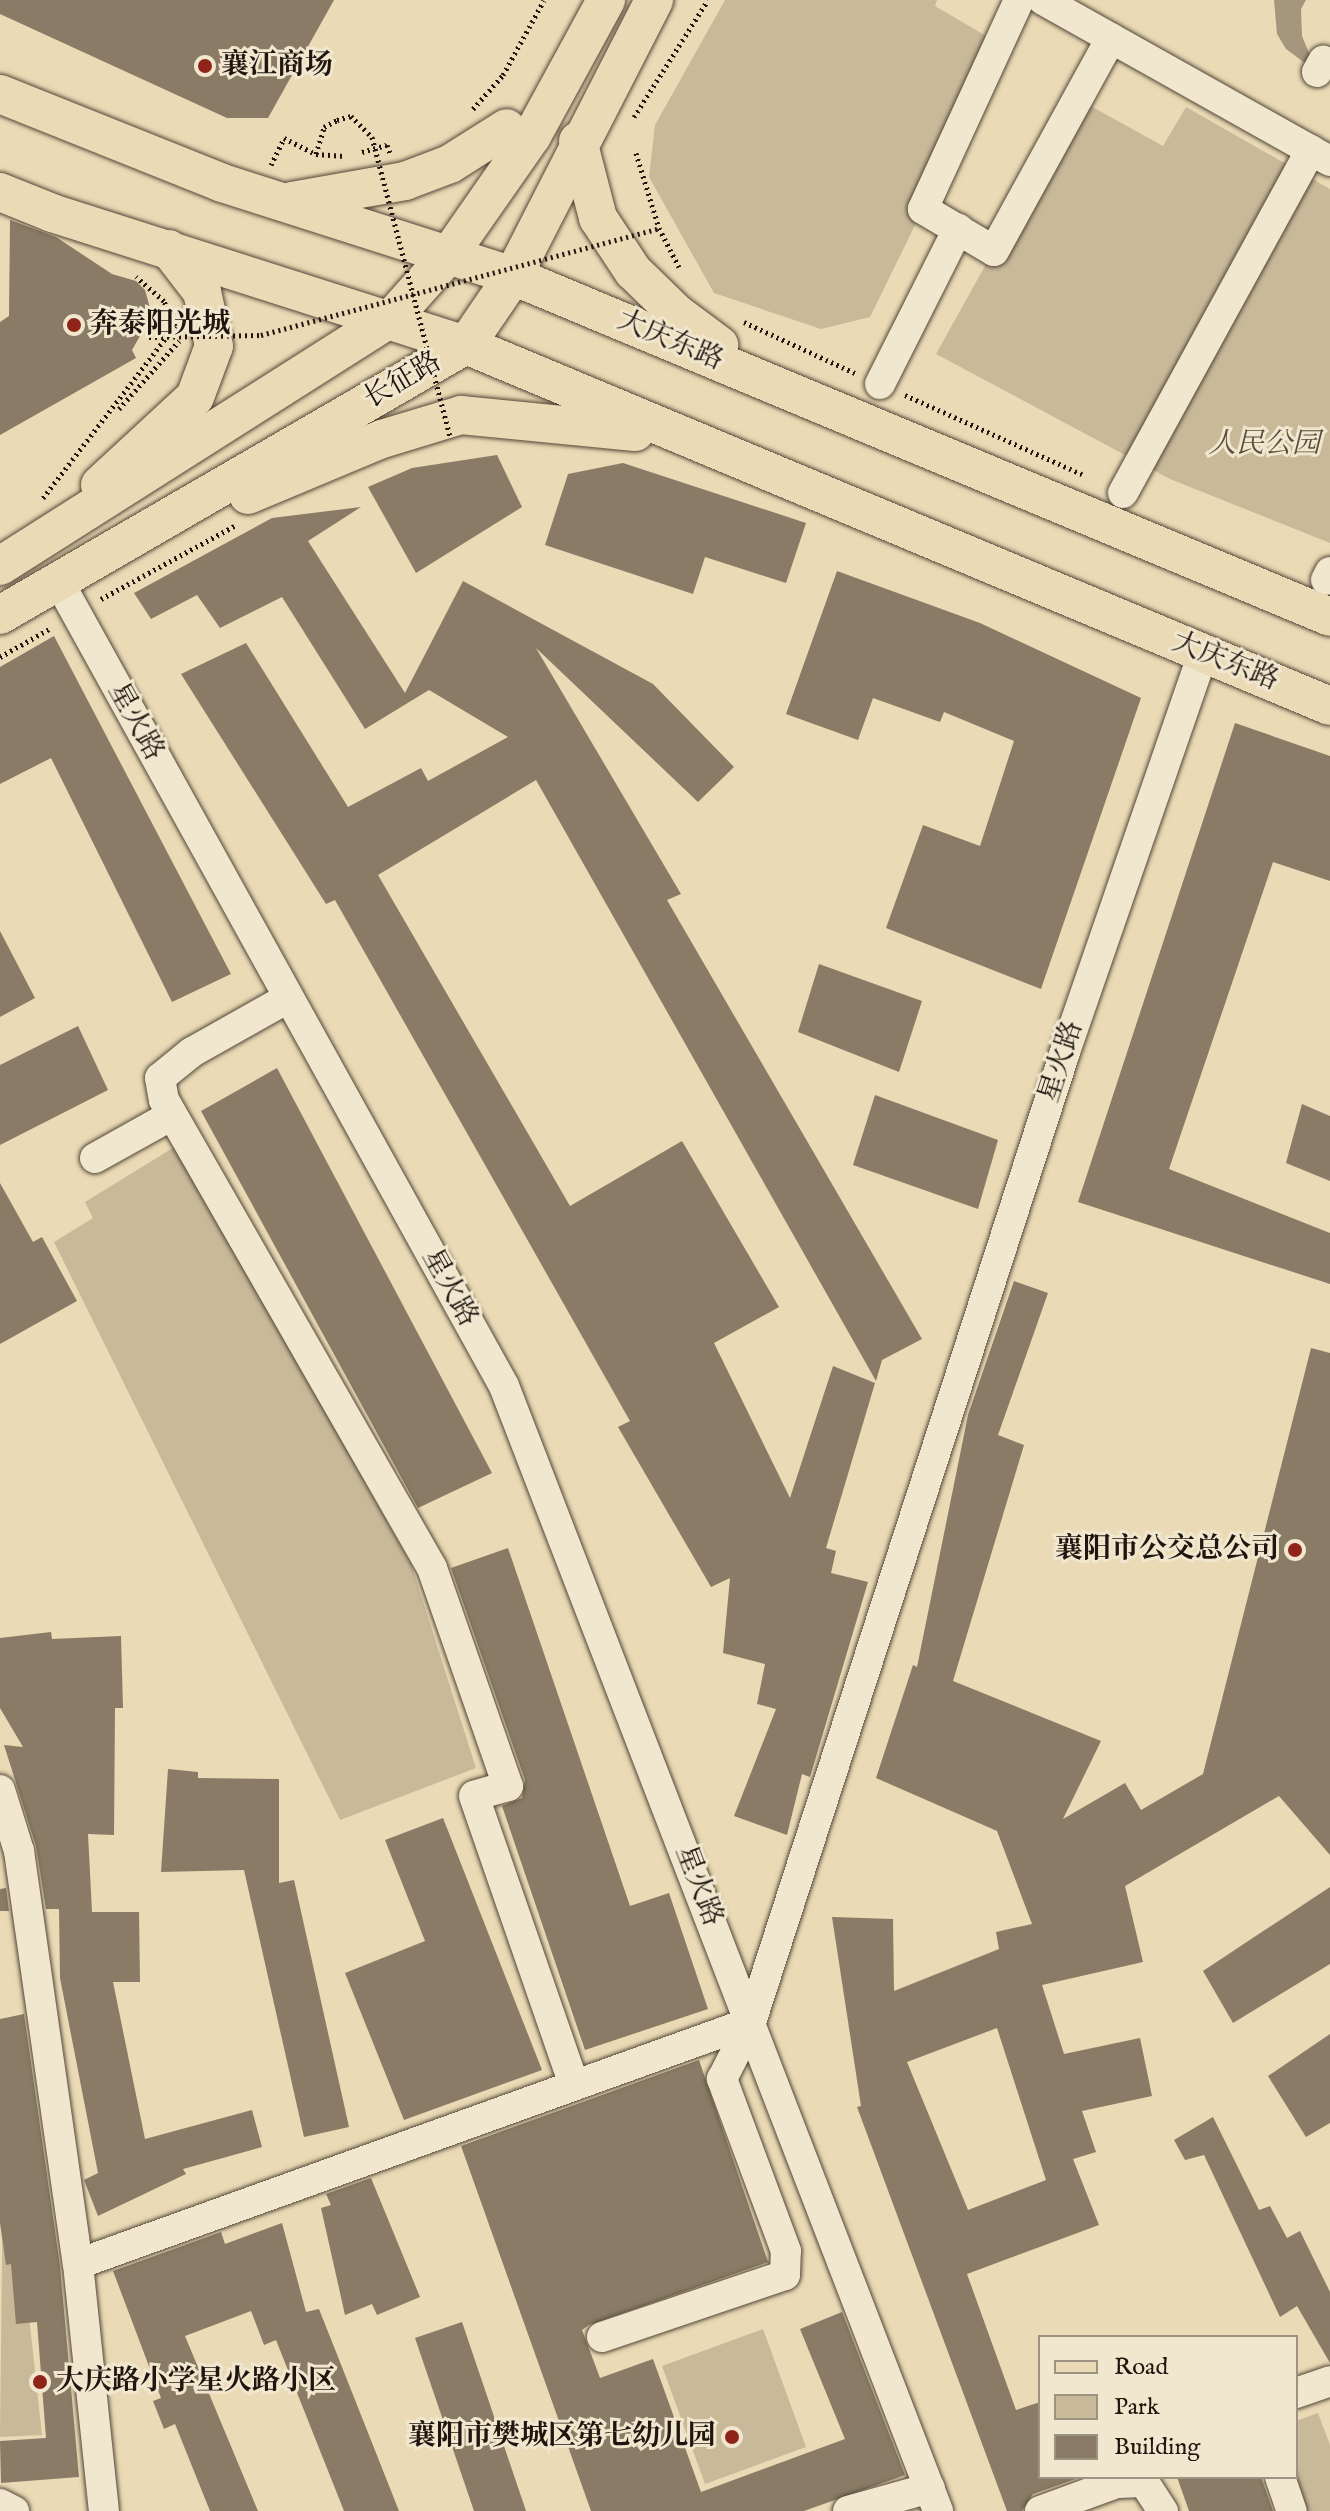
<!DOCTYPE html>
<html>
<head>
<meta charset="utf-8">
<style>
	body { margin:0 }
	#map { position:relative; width:1330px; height:2511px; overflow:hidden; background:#eadab5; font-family:"IM FELL English","Noto Serif SC",serif }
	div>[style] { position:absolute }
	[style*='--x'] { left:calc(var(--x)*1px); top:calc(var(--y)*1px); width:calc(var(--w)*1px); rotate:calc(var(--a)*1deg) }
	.green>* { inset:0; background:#c8b999 }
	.water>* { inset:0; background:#a5977d }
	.building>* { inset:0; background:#897b65 }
	.path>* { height:5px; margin-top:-2.5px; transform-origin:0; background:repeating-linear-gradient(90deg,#20150f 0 2px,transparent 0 6px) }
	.roads { filter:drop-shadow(0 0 2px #524638) drop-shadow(0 0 2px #524638) }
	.minor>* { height:30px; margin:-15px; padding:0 15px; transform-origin:15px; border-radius:15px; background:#f1e7cf }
	.major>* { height:38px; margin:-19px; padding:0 19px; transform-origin:19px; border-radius:19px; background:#eadab5 }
	.path-bridge>* { height:5px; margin-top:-2.5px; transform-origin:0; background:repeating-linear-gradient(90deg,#20150f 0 2px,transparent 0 6px) }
	.dots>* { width:22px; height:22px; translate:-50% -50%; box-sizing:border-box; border:4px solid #f1e7cf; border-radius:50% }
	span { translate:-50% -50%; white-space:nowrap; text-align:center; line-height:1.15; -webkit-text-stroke:6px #f1e7cf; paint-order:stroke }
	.poi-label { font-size:28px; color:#20150f; font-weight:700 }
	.left { translate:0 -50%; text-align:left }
	.right { translate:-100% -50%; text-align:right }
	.street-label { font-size:28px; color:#20150f }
	.park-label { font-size:28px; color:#5b4e3f; font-style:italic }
	.legend { position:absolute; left:1038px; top:2335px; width:260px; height:144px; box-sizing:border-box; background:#f1e7cf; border:2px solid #9d9382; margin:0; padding:10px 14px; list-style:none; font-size:24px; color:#20150f }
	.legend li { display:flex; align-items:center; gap:16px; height:40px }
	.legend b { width:40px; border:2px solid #9d9382 }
</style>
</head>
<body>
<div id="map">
	<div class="green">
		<div style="clip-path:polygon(725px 0,937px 0,935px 6px,1003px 46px,870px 317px,821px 329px,714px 293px,649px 177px,655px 125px)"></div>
		<div style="clip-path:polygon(1078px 99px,1163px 146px,1186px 107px,1330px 189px,1330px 543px,1170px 479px,936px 354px)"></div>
		<div style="clip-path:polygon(176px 1146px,411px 1564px,476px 1768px,340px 1820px,54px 1242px,93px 1218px,85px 1202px)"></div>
		<div style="clip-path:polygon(4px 2087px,42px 2435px,0 2437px)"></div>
		<div style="clip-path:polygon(763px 2329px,806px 2447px,705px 2484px,662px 2366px)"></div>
		<div style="clip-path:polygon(1318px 2413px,1330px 2445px,1330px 2511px,1292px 2511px,1280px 2477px,1296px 2477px,1296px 2421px)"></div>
	</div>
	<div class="water">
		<div style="clip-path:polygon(1274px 0,1306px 0,1301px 9px,1302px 36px,1317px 72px,1286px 49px,1277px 34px)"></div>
	</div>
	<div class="building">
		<div style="clip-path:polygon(0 0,334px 0,268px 118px,227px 118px,0 14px)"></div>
		<div style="clip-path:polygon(10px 220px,56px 237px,112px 274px,136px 281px,145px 290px,152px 315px,132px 350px,136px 358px,0 435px,0 322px,9px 316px)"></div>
		<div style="clip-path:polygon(497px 455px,522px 507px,416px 573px,368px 487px,412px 468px)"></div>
		<div style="clip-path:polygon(623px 463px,806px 523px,786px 583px,705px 557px,693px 594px,545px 545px,568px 474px)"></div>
		<div style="clip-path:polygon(361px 507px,308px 541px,405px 693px,463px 581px,653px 684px,734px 767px,698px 802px,536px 648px,681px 894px,667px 900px,922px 1339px,882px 1360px,876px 1381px,536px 780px,378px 875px,570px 1206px,682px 1141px,779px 1307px,714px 1343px,790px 1498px,833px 1366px,875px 1383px,826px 1548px,836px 1551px,831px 1573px,868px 1582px,810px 1777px,802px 1774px,787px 1835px,734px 1816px,776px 1709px,757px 1704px,765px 1664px,723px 1653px,730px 1578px,711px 1587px,618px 1427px,630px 1421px,335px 900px,326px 904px,181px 674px,246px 643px,348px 807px,421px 768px,428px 781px,508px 737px,429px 690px,365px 729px,282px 597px,220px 628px,197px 595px,151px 619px,134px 593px,272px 518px)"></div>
		<div style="clip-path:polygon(837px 571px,980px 623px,1141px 698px,1041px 989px,886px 928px,923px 825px,980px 846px,1014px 741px,944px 712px,940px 722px,873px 698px,858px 740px,786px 714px)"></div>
		<div style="clip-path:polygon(54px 636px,231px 974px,172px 1002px,51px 758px,0 784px,0 667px)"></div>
		<div style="clip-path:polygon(1235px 723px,1330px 756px,1330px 881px,1273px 862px,1169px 1169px,1330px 1233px,1330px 1284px,1078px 1202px)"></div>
		<div style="clip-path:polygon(0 931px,35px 998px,0 1017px)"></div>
		<div style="clip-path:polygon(819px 964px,922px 1001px,899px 1072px,798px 1032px)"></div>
		<div style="clip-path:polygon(78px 1026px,108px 1090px,0 1145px,0 1065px)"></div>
		<div style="clip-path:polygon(277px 1068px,492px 1473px,418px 1508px,201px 1111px)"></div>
		<div style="clip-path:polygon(875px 1095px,998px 1140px,978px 1209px,853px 1165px)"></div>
		<div style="clip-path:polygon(1302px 1104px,1330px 1116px,1330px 1181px,1286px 1163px)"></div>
		<div style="clip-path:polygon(0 1183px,33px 1242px,42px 1237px,77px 1301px,0 1344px)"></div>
		<div style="clip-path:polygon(evenodd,1014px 1281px,1048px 1293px,998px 1435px,1024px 1445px,953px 1681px,1101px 1741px,1063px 1819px,1125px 1783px,1141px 1810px,1203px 1774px,1311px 1348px,1330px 1353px,1330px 1855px,1279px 1796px,1125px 1886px,1143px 1962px,1042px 1985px,1064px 2054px,1140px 2038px,1152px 2096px,1082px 2111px,1096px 2152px,1073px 2159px,1099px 2225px,967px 2274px,1016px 2410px,1040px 2402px,1040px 2477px,1081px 2477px,1033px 2494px,1022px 2511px,1007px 2511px,857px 2107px,861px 2106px,832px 1917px,893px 1919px,894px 1991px,999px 1949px,996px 1932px,1032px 1924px,997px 1831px,876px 1778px,913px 1665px,917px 1667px,968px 1415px,1014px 1281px,997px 2028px,1046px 2180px,968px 2210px,907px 2062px,997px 2028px)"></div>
		<div style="clip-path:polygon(508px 1548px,630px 1906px,669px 1893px,708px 2009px,585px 2050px,502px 1806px,522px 1798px,525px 1780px,451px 1568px)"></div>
		<div style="clip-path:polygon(51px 1632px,52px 1639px,121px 1636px,123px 1708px,115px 1708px,114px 1835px,88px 1834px,92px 1912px,139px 1912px,140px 1982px,113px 1982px,145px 2139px,252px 2110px,262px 2147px,183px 2169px,186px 2174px,98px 2216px,84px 2180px,98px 2173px,60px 1978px,59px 1909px,46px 1909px,36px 1846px,4px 1745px,23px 1747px,0 1708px,0 1638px)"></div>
		<div style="clip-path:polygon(168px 1769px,198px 1772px,198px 1778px,279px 1779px,279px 1883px,294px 1880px,349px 2127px,304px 2137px,244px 1870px,161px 1872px)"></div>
		<div style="clip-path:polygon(443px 1818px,542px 2070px,404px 2120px,345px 1973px,425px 1941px,385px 1840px)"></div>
		<div style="clip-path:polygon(1330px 1887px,1330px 1964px,1233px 2023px,1203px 1971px)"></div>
		<div style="clip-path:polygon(6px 1888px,9px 1911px,0 1911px,0 1889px)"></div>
		<div style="clip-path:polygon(24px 2014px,60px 2266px,79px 2477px,1px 2483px,0 2441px,46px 2438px,37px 2322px,16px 2324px,11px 2264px,6px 2265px,0 2223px,0 2019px)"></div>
		<div style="clip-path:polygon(1330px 2034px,1330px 2123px,1306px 2137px,1268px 2076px)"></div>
		<div style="clip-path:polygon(699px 2060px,768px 2262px,589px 2325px,582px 2330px,600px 2378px,653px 2359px,701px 2492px,845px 2439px,800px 2329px,842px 2312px,905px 2475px,804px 2511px,591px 2511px,461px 2146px)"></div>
		<div style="clip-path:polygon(1213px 2117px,1259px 2210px,1270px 2206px,1287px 2238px,1300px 2231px,1330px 2292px,1330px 2363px,1297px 2306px,1280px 2317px,1204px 2155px,1185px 2160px,1174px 2140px)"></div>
		<div style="clip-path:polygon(371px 2178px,420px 2297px,377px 2315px,372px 2304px,345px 2315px,321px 2208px,331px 2205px,326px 2194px)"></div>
		<div style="clip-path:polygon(282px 2223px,306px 2312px,319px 2309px,399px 2511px,344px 2511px,276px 2340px,264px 2345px,251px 2311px,185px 2336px,258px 2511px,210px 2511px,175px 2424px,164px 2429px,153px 2401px,161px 2398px,113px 2271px,221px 2232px,225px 2244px)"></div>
		<div style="clip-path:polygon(462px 2322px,526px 2511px,474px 2511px,415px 2338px)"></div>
		<div style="clip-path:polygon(1177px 2477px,1261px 2477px,1273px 2511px,1189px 2511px)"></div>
	</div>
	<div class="path">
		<div style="--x:473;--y:109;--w:45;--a:-48.6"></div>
		<div style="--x:503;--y:75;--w:85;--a:-61.3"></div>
		<div style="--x:634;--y:117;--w:138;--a:-57.7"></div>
		<div style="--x:362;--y:152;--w:26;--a:-16"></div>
		<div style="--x:387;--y:145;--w:9;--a:69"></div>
		<div style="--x:636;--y:153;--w:78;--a:73"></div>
		<div style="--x:659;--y:228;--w:44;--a:62.9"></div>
		<div style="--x:316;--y:154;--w:28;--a:-73"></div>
		<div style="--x:324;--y:127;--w:15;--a:-28"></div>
		<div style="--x:337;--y:120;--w:15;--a:-16"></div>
		<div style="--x:351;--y:116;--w:30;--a:45"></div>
		<div style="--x:271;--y:165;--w:30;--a:-64"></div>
		<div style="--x:284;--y:138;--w:36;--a:27"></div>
		<div style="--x:316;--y:154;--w:29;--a:4"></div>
		<div style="--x:744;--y:322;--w:122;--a:24.7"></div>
		<div style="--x:905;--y:395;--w:194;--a:24.1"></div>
		<div style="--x:119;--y:409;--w:91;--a:-48.6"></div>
		<div style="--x:43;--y:498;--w:217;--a:-52.5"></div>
		<div style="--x:175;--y:326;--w:27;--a:-114"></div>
		<div style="--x:164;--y:301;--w:37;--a:-139"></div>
		<div style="--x:101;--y:599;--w:154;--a:-28.7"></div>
		<div style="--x:0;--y:657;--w:59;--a:-29.6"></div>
	</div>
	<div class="roads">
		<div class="minor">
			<div style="--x:1019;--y:0;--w:230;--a:114.7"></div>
			<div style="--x:923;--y:209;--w:82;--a:30.6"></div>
			<div style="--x:994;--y:251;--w:243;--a:-61.2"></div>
			<div style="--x:1043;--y:0;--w:329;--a:29.3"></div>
			<div style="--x:1317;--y:72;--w:13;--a:-61"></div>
			<div style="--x:880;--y:384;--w:174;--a:-63.3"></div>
			<div style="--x:1123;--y:493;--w:391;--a:-61.3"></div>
			<div style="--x:1326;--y:580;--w:9;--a:-63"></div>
			<div style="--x:65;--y:593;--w:906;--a:61.03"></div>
			<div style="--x:504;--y:1386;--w:1206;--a:68.9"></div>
			<div style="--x:288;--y:998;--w:110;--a:150.6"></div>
			<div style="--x:192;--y:1052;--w:41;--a:140.9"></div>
			<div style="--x:160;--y:1078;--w:22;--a:80"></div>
			<div style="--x:164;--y:1100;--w:539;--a:60.2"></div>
			<div style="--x:432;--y:1568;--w:231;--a:70.8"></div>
			<div style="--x:508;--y:1786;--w:35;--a:164"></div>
			<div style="--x:474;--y:1796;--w:306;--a:70.9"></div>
			<div style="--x:95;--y:1158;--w:88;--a:-29.2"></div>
			<div style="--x:0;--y:1790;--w:64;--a:72.7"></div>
			<div style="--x:19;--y:1851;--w:417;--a:81.9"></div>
			<div style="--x:78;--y:2264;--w:715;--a:-19.78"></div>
			<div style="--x:78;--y:2264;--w:248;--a:84"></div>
			<div style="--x:602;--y:2337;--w:193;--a:-18.7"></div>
			<div style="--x:785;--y:2275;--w:24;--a:-88"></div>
			<div style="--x:786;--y:2251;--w:184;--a:-110.4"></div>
			<div style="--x:722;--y:2079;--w:64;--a:-63"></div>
			<div style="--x:751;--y:2022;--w:1020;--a:-72.06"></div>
			<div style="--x:1065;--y:1052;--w:422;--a:-70.9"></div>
			<div style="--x:1296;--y:2393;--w:36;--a:-19"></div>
			<div style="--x:1280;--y:2477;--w:36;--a:71"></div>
			<div style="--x:0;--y:2504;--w:16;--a:27"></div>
			<div style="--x:848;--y:2511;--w:85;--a:-15.7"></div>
			<div style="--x:1040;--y:2511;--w:82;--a:-20"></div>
			<div style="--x:1117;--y:2483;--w:27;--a:-2"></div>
			<div style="--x:1144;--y:2482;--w:35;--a:57"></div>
		</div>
		<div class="major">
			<div style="--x:0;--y:94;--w:239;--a:21.8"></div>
			<div style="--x:222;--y:183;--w:305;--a:17.7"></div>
			<div style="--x:513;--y:276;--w:885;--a:22.65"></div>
			<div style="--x:578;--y:141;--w:80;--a:75.4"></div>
			<div style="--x:598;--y:218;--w:64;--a:56.6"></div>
			<div style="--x:633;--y:271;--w:60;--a:44.3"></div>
			<div style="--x:676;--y:313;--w:54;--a:36.7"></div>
			<div style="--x:0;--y:192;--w:56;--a:22"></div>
			<div style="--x:52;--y:213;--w:435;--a:17.7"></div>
			<div style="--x:466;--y:345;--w:936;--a:22.68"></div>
			<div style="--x:292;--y:201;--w:115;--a:-10"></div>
			<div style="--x:405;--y:181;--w:48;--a:-20.7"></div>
			<div style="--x:450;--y:164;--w:67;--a:-32.3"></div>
			<div style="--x:100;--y:485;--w:129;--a:-42.8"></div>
			<div style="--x:195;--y:397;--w:54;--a:-69.6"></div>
			<div style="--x:214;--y:346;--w:55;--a:-102.5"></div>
			<div style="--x:202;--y:292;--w:54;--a:-127.5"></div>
			<div style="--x:248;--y:495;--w:145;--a:-22.7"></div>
			<div style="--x:382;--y:439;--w:83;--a:-16.9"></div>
			<div style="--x:461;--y:415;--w:175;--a:5.6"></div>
			<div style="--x:0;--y:566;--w:465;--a:-32.4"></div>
			<div style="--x:393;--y:317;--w:87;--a:-48.3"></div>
			<div style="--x:451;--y:252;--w:141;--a:-55.1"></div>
			<div style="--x:532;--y:136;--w:155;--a:-61.4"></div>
			<div style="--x:0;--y:615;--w:539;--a:-30.09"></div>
			<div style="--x:466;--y:345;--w:83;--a:-55.7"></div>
			<div style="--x:513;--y:276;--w:310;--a:-62.9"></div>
		</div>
	</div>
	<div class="path-bridge">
		<div style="--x:372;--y:137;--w:310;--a:75.4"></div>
		<div style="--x:149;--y:337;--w:112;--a:-1"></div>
		<div style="--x:261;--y:335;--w:412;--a:-15"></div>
	</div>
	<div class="dots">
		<div style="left:205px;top:66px;background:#8f2418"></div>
		<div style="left:74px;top:325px;background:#8f2418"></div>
		<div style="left:1295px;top:1550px;background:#8f2418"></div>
		<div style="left:40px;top:2382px;background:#8f2418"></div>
		<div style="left:732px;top:2437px;background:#8f2418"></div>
	</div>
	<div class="poi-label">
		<span class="left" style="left:221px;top:66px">襄江商场</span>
		<span class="left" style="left:90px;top:325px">奔泰阳光城</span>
		<span class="right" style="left:1279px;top:1550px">襄阳市公交总公司</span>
		<span class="left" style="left:56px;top:2382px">大庆路小学星火路小区</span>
		<span class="right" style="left:716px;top:2437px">襄阳市樊城区第七幼儿园</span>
	</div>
	<div class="street-label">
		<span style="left:670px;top:341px;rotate:23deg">大庆东路</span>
		<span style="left:403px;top:381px;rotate:-30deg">长征路</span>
		<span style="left:1225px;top:662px;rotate:22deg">大庆东路</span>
		<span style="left:135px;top:722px;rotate:61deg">星火路</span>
		<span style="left:1062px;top:1062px;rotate:-72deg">星火路</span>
		<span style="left:449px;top:1288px;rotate:61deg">星火路</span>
		<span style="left:698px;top:1886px;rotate:69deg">星火路</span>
	</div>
	<div class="park-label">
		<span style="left:1264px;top:445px">人民公园</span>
	</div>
	<ul class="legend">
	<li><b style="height:10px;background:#eadab5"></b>Road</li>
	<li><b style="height:22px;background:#c8b999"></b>Park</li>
	<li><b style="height:22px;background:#897b65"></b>Building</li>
	</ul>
</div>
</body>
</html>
